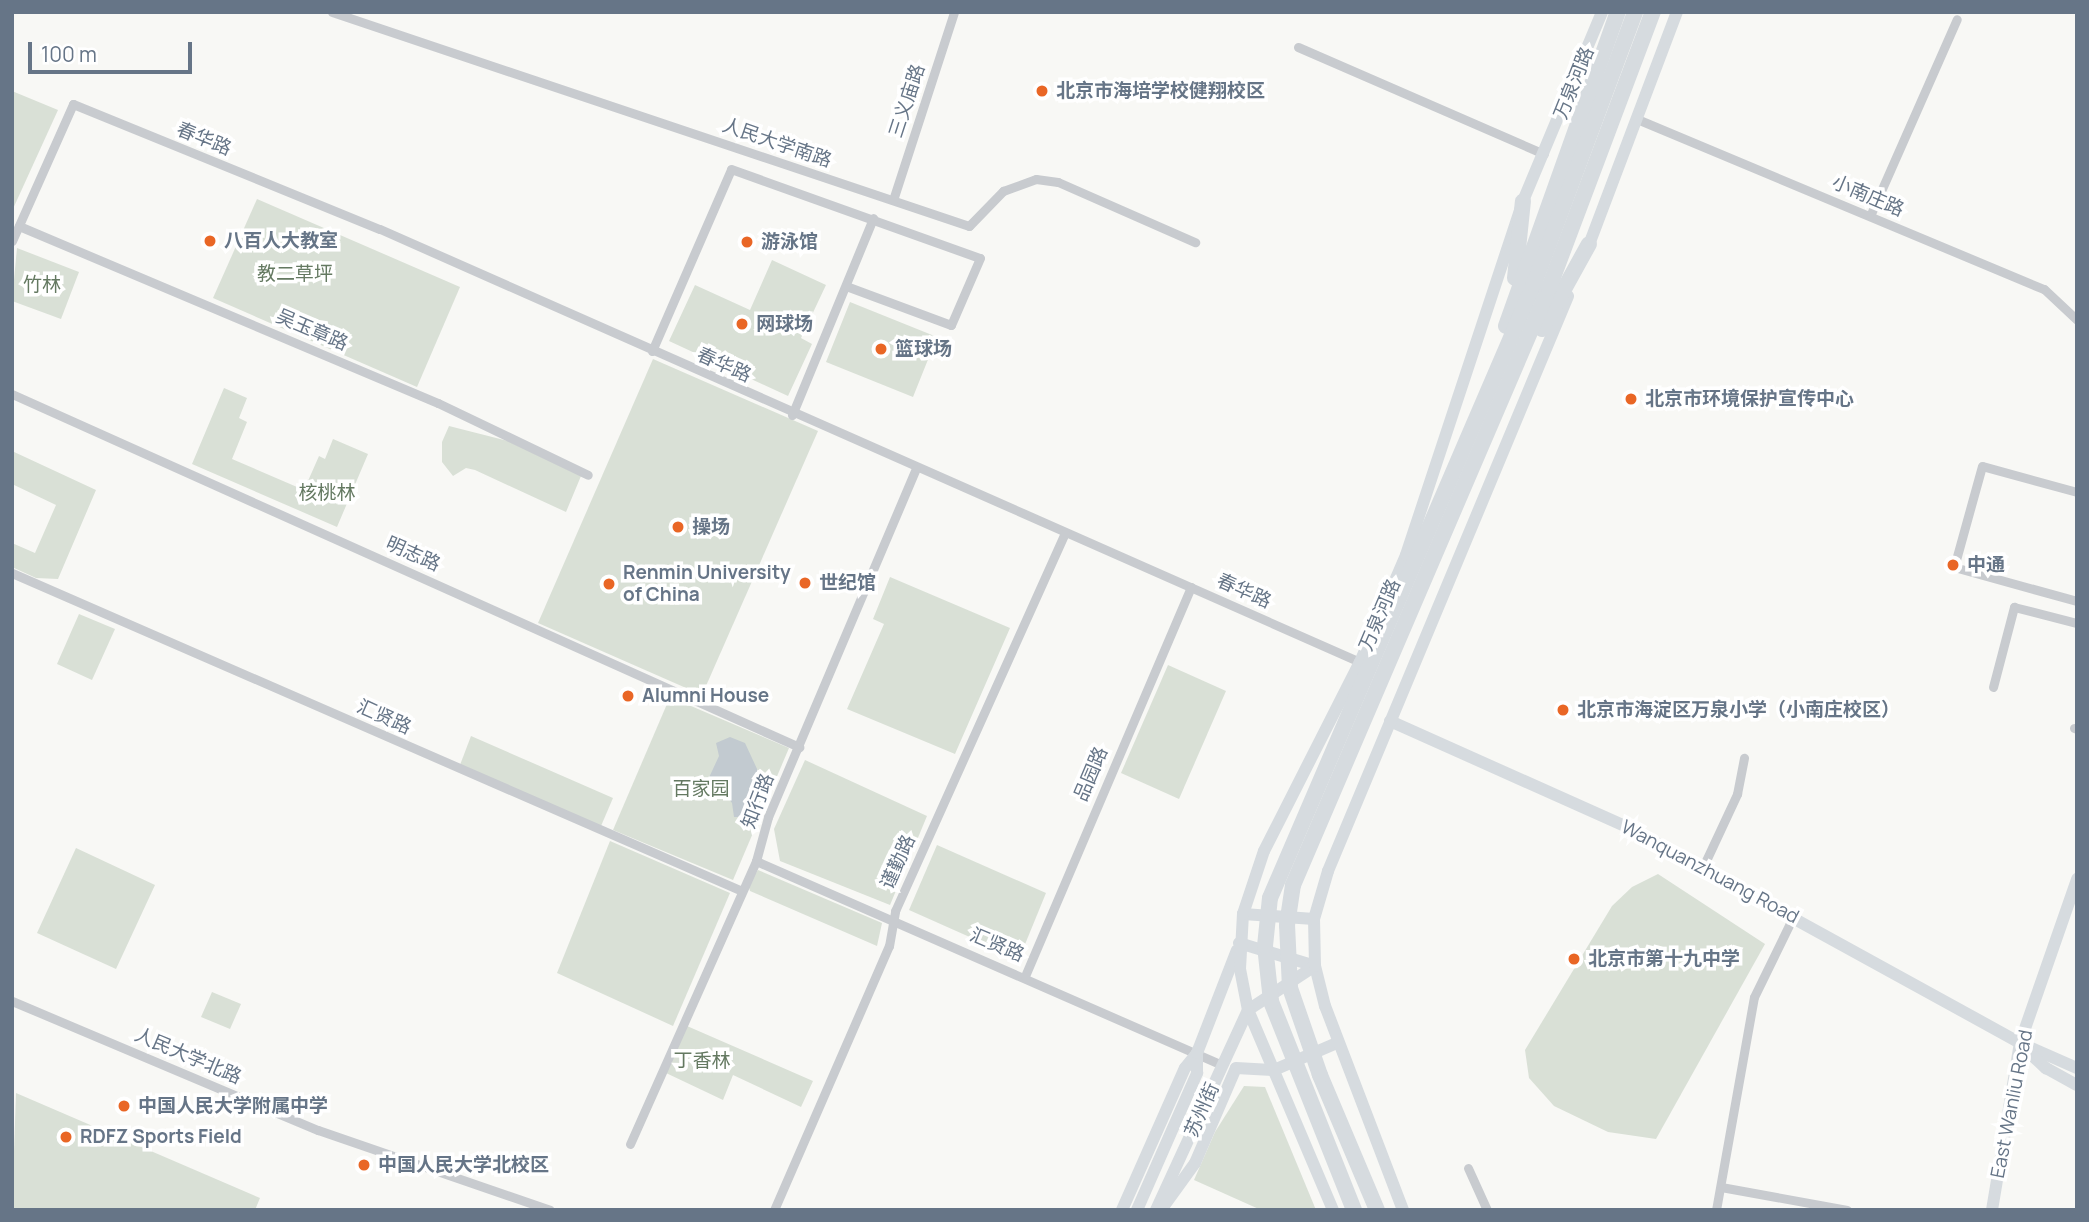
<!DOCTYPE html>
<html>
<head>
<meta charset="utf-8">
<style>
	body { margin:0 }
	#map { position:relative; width:2089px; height:1222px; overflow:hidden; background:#f8f8f5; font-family:Manrope,"Noto Sans SC",sans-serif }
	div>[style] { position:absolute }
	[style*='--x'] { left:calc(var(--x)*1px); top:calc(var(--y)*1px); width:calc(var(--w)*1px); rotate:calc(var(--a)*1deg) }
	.green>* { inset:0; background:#d9e0d6 }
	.water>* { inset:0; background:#c2cad0 }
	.street>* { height:9px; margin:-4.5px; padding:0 4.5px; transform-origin:4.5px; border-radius:4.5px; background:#c8cbcf }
	.secondary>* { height:12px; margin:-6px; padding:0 6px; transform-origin:6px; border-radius:6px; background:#d6dbdf }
	.highway>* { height:16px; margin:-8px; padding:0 8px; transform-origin:8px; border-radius:8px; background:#d6dbdf }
	.dots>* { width:19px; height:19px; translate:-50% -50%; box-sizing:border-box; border:4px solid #fff; border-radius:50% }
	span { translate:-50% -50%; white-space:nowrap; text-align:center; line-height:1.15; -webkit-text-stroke:7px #fff; paint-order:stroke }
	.street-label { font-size:19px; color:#667587 }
	.poi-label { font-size:19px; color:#667587; font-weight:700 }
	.left { translate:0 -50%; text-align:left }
	.park-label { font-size:19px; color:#647961 }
	.frame { position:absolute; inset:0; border:14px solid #667587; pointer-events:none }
	.scale { position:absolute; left:28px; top:42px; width:164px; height:32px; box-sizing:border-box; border:4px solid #667587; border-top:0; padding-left:9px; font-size:21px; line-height:24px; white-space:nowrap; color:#667587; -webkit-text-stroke:5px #fff; paint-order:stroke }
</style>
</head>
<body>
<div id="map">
	<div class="green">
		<div style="clip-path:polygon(12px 91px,58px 110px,12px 211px)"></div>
		<div style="clip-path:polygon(257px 199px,460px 287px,417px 387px,213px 298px)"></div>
		<div style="clip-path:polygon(17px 248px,79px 272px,61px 319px,12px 301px)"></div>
		<div style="clip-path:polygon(772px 260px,826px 285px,801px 338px,812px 344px,788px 396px,669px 341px,695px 285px,750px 310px)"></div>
		<div style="clip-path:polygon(850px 302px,937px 337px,913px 397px,826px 362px)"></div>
		<div style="clip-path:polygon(653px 359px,818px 431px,702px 695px,538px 623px)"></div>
		<div style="clip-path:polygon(224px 388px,247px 398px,239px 418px,247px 422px,232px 459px,304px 490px,319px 456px,325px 459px,333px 439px,368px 454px,337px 527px,192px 464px)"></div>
		<div style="clip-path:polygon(449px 426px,508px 441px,581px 476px,566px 512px,475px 470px,466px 468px,453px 476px,442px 462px,442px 442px)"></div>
		<div style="clip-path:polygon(12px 451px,96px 490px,58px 579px,36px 578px,12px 567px,12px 543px,35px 553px,56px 505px,12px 484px)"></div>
		<div style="clip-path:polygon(890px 577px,1010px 628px,955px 754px,847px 709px,884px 624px,873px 619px)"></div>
		<div style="clip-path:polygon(79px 614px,115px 629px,92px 680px,57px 664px)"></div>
		<div style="clip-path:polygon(1168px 665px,1226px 691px,1179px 799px,1121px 773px)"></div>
		<div style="clip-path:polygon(670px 697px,789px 748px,733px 880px,613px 830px)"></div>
		<div style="clip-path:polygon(471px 736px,613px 798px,601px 826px,460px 765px)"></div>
		<div style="clip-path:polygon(805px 760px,927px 816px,890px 905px,780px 861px,774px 829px)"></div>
		<div style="clip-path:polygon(610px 841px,730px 893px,673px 1026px,557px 973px)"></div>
		<div style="clip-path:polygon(937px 845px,1046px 893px,1019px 959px,909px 910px)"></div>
		<div style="clip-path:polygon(76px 848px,155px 885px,116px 969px,37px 933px)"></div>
		<div style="clip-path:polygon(758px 870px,882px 923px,877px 946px,750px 891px,748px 884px)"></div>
		<div style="clip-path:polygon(1658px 874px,1765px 944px,1656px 1139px,1608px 1132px,1554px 1106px,1529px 1078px,1525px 1050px,1612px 906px,1632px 887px)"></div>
		<div style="clip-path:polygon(212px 992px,241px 1004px,230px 1029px,201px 1017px)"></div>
		<div style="clip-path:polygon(687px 1026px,813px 1081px,801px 1107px,733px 1075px,723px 1100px,666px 1073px)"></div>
		<div style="clip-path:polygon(1244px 1086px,1265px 1087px,1316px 1210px,1261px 1210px,1194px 1180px,1215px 1132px)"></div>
		<div style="clip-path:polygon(16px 1093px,260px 1198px,255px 1210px,12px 1210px)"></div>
	</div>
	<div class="water">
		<div style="clip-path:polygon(730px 737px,745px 743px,758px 771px,742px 817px,734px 817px,732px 803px,722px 790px,706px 784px,719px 756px,716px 743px)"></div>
	</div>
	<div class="street">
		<div style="--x:332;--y:12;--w:672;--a:18.57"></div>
		<div style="--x:969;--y:226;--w:49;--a:-45.8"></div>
		<div style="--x:1003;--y:191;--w:35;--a:-20"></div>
		<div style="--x:1036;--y:179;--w:22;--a:8"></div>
		<div style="--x:1058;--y:182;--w:150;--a:23.7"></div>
		<div style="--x:1298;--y:47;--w:268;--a:23.5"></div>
		<div style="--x:1637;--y:119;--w:441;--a:22.7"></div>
		<div style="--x:2044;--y:289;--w:45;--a:43.2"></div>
		<div style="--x:893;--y:200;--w:198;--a:-72"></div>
		<div style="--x:1870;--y:216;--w:215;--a:-66.2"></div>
		<div style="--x:19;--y:226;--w:455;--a:22.9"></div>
		<div style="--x:438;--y:403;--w:166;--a:25.6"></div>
		<div style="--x:12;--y:241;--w:150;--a:-66"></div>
		<div style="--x:73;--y:104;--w:331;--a:22.2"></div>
		<div style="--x:380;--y:229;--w:1071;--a:23.84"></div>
		<div style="--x:652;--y:351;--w:198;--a:-66.5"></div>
		<div style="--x:731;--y:169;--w:264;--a:19.7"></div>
		<div style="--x:980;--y:258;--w:73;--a:113.4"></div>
		<div style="--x:951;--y:325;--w:112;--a:-159.6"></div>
		<div style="--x:12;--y:394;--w:863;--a:24.16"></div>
		<div style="--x:792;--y:415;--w:213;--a:-67.6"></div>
		<div style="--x:2077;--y:492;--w:98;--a:-164.7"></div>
		<div style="--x:1982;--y:466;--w:105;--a:105.5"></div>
		<div style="--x:1954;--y:567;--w:128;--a:15.5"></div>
		<div style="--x:12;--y:573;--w:796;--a:23.54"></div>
		<div style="--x:1993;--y:687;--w:83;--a:-75.3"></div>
		<div style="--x:2014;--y:607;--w:65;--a:14.3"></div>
		<div style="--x:2074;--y:728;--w:3;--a:18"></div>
		<div style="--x:756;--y:861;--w:509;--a:23.64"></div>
		<div style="--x:1703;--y:867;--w:81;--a:-65"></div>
		<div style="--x:1737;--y:794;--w:37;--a:-79"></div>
		<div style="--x:1025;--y:976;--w:423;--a:-66.9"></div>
		<div style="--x:12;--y:1001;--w:332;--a:22.9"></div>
		<div style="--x:318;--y:1130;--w:245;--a:19"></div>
		<div style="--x:630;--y:1144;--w:310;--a:-66"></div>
		<div style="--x:756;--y:861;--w:46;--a:-74.7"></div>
		<div style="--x:768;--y:817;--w:378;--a:-67"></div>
		<div style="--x:1468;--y:1168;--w:46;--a:65.7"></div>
		<div style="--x:1721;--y:1187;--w:128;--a:10.3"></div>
		<div style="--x:774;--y:1210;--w:288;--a:-66.5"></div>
		<div style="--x:889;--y:946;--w:36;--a:-80"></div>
		<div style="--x:895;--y:911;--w:414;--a:-65.8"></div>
		<div style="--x:1716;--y:1210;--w:216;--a:-79.9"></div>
		<div style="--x:1754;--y:997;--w:89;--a:-64"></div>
	</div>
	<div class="secondary">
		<div style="--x:1587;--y:250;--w:254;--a:-69.3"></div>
		<div style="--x:1390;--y:721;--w:264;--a:24.1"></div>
		<div style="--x:1631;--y:829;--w:444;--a:28.8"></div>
		<div style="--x:2020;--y:1043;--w:62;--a:23.7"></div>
		<div style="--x:1243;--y:914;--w:71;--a:4"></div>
		<div style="--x:1239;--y:943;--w:79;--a:16.8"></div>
		<div style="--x:2022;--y:1046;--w:33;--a:43"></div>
		<div style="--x:2046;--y:1068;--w:35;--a:29"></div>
		<div style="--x:1122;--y:1210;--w:155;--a:-66.1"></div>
		<div style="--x:1185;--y:1068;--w:19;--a:-51"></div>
		<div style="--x:1137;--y:1210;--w:150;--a:-66.3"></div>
		<div style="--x:1197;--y:1073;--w:20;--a:-90"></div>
		<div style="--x:1197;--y:1053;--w:110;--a:-68.8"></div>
		<div style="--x:1156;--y:1210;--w:220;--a:-65.3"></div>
		<div style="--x:1248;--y:1010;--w:80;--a:-33.3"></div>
		<div style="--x:1161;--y:1210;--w:58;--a:-54.1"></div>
		<div style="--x:1195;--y:1163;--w:103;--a:-66.7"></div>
		<div style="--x:1236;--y:1068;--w:38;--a:3"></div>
		<div style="--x:1274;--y:1070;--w:69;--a:-23.2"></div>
		<div style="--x:1333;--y:1210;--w:217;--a:-113"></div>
		<div style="--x:1248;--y:1010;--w:42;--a:-101"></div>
		<div style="--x:1240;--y:969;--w:55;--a:-86.9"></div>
		<div style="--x:1243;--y:914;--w:66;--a:-71.6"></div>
		<div style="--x:1264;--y:851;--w:212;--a:-63.1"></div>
		<div style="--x:1360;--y:662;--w:116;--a:-66.7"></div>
		<div style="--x:1406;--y:555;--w:373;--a:-71.7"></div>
		<div style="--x:1523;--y:201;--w:205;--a:-67.3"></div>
		<div style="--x:1403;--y:1210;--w:218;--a:-110.9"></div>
		<div style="--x:1325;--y:1006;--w:41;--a:-104"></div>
		<div style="--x:1315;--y:966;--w:47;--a:-91.2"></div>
		<div style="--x:1314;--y:919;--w:50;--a:-73.7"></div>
		<div style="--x:1328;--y:871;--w:623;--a:-67.34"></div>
		<div style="--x:1992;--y:1210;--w:169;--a:-80.5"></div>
		<div style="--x:2020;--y:1043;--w:174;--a:-70.8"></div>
	</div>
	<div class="highway">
		<div style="--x:1515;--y:278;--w:77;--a:-84.1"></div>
		<div style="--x:1506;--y:326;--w:333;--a:-70.4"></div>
		<div style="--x:1542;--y:329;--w:97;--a:-61.1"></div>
		<div style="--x:1354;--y:1210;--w:225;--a:-111.7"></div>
		<div style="--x:1271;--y:1001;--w:55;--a:-96.2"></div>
		<div style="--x:1265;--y:946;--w:48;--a:-84.1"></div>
		<div style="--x:1270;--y:898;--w:668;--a:-66.73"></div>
		<div style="--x:1534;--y:284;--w:290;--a:-69.6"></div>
		<div style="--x:1377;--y:1210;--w:147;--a:-112.9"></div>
		<div style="--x:1320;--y:1075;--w:92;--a:-109"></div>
		<div style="--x:1290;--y:988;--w:63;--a:-92.7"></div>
		<div style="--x:1287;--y:925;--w:40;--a:-81.5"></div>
		<div style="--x:1293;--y:885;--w:650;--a:-66.79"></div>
		<div style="--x:1549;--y:288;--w:295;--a:-69.4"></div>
	</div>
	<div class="dots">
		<div style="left:1042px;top:91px;background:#e96625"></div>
		<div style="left:210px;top:241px;background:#e96625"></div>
		<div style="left:747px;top:242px;background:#e96625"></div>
		<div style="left:742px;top:324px;background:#e96625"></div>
		<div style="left:881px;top:349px;background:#e96625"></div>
		<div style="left:1631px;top:399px;background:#e96625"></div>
		<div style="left:678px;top:527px;background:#e96625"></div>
		<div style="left:1953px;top:565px;background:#e96625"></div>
		<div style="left:805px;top:583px;background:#e96625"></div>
		<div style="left:609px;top:584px;background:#e96625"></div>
		<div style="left:628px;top:696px;background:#e96625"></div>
		<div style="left:1563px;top:710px;background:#e96625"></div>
		<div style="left:1574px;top:959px;background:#e96625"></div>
		<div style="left:124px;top:1106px;background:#e96625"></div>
		<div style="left:66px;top:1137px;background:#e96625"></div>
		<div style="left:364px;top:1165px;background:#e96625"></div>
	</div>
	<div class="street-label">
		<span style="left:1574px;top:83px;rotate:-68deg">万泉河路</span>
		<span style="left:907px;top:101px;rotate:-72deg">三义庙路</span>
		<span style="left:204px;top:139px;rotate:22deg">春华路</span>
		<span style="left:777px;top:143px;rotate:19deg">人民大学南路</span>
		<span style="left:1868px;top:196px;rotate:23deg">小南庄路</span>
		<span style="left:312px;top:330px;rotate:23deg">吴玉章路</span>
		<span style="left:724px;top:365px;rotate:24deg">春华路</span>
		<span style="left:413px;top:554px;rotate:24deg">明志路</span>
		<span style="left:1244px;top:591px;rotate:24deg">春华路</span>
		<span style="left:1380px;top:615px;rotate:-67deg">万泉河路</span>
		<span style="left:384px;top:717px;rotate:24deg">汇贤路</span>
		<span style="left:1091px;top:774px;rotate:-67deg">品园路</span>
		<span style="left:758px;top:801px;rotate:-69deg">知行路</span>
		<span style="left:898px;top:862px;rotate:-66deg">谨勤路</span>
		<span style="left:1710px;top:872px;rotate:28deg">Wanquanzhuang Road</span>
		<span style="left:997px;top:945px;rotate:23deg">汇贤路</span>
		<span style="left:188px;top:1056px;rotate:23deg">人民大学北路</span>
		<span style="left:2012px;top:1104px;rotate:-79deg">East Wanliu Road</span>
		<span style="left:1202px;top:1110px;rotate:-66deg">苏州街</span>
	</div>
	<div class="poi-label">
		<span class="left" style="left:1056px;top:91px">北京市海培学校健翔校区</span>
		<span class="left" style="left:224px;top:241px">八百人大教室</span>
		<span class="left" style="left:761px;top:242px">游泳馆</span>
		<span class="left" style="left:756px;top:324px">网球场</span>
		<span class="left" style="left:895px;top:349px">篮球场</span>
		<span class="left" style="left:1645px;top:399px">北京市环境保护宣传中心</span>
		<span class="left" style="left:692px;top:527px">操场</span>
		<span class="left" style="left:1967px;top:565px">中通</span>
		<span class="left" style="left:623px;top:584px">Renmin University<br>of China</span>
		<span class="left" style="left:819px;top:583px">世纪馆</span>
		<span class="left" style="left:642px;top:696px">Alumni House</span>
		<span class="left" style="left:1577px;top:710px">北京市海淀区万泉小学（小南庄校区）</span>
		<span class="left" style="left:1588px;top:959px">北京市第十九中学</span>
		<span class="left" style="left:138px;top:1106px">中国人民大学附属中学</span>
		<span class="left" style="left:80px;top:1137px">RDFZ Sports Field</span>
		<span class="left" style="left:378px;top:1165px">中国人民大学北校区</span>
	</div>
	<div class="park-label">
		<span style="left:295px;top:274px">教二草坪</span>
		<span style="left:42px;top:285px">竹林</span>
		<span style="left:327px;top:493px">核桃林</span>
		<span style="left:701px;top:789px">百家园</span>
		<span style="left:702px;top:1061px">丁香林</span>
	</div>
	<div class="frame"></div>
	<div class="scale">100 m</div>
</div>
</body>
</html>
